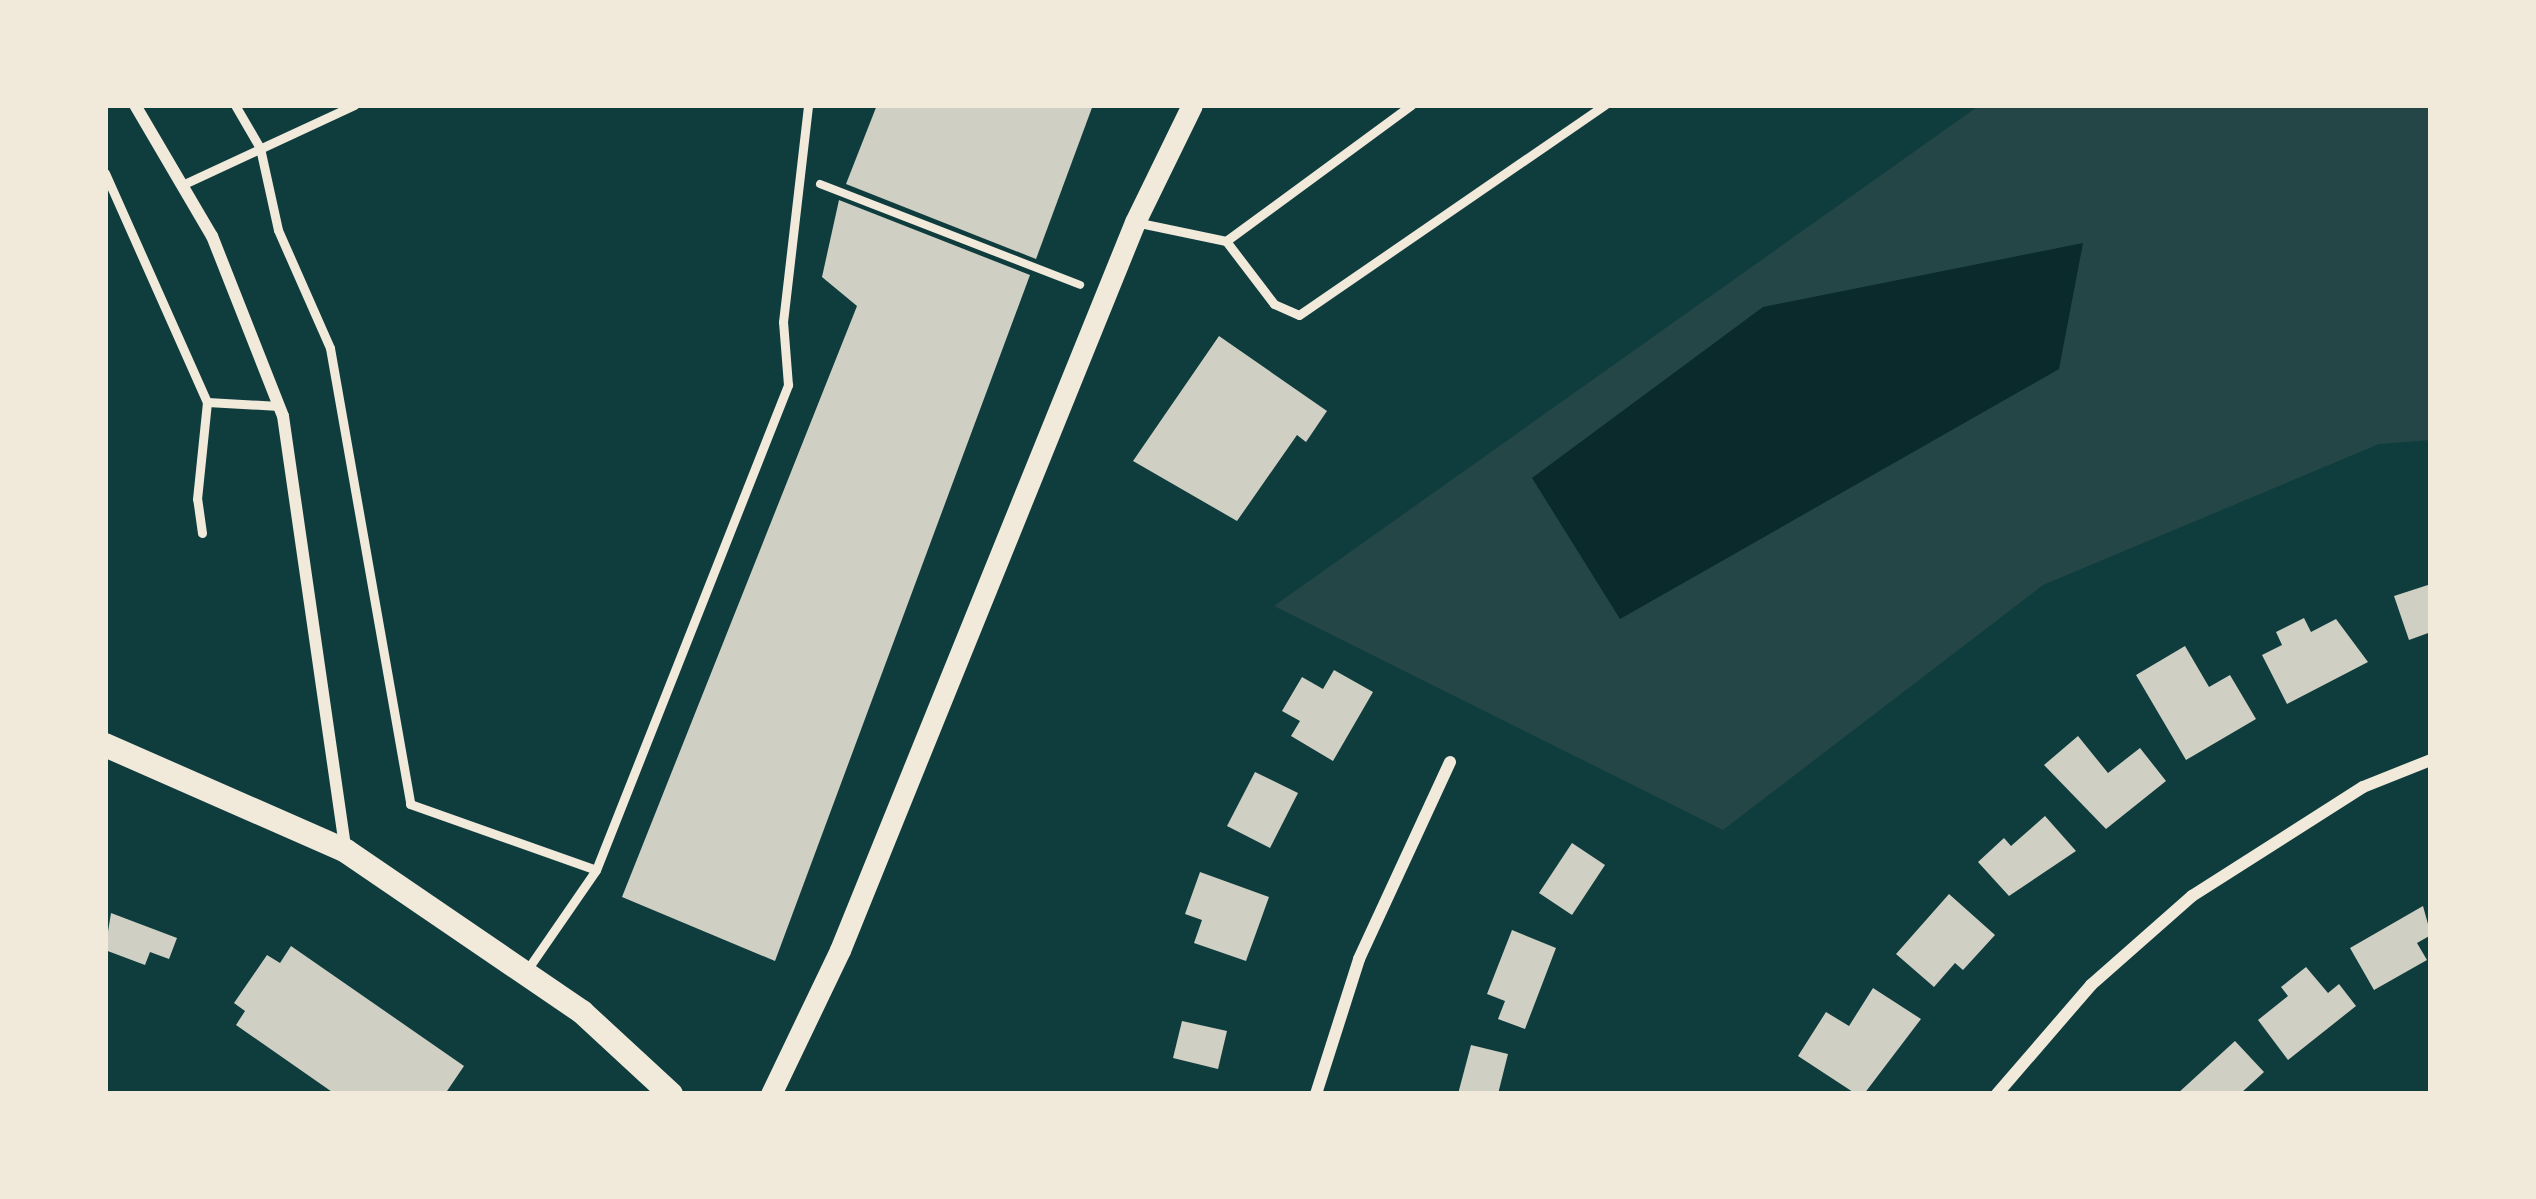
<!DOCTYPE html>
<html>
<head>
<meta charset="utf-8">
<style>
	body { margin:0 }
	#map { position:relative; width:2536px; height:1199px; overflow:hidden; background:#0f3d3e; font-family:"Nunito Sans",sans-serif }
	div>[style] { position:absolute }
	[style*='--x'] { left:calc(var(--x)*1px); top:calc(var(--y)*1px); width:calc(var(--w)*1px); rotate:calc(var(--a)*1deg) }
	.green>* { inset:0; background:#244646 }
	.water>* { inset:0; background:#0a2a2b }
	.building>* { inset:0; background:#cfcfc3 }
	.path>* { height:8px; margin:-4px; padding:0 4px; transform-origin:4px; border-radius:4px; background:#f1e9da }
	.service>* { height:9px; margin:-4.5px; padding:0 4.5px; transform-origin:4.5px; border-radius:4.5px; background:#f1e9da }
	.minor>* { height:12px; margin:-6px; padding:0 6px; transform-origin:6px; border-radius:6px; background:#f1e9da }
	.tertiary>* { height:21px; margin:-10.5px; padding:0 10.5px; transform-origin:10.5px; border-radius:10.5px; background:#f1e9da }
	.secondary>* { height:24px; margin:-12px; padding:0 12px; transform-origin:12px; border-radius:12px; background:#f1e9da }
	span { translate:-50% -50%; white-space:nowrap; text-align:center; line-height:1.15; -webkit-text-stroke:9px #f1e9da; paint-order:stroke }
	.frame { position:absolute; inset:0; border:108px solid #f1e9da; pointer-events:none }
</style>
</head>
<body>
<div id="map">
	<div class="green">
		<div style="clip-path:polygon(1980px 105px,2431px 105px,2431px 440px,2379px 444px,2043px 585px,1723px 830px,1274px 606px)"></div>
	</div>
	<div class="water">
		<div style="clip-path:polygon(2083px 243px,2059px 369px,1620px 619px,1532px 478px,1763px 307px)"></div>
	</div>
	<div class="building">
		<div style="clip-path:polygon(877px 105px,1093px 105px,1036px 259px,846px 184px)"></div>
		<div style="clip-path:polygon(839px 200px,1030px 275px,775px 961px,622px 897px,857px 306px,822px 277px)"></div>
		<div style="clip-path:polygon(1219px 336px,1327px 411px,1306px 442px,1297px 435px,1237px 521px,1133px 461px)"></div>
		<div style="clip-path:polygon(2431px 584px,2431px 632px,2409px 640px,2394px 596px)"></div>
		<div style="clip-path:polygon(2304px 618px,2311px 632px,2336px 619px,2368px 662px,2287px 704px,2262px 655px,2282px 645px,2276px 632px)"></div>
		<div style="clip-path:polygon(2185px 646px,2209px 687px,2230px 675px,2256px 719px,2186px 760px,2136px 675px)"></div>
		<div style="clip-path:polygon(1334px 670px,1373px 692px,1333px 761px,1291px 736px,1300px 721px,1282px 711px,1302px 677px,1323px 689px)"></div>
		<div style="clip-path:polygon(2078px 736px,2108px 773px,2140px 748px,2166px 781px,2106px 829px,2044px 765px)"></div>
		<div style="clip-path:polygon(1255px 772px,1298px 793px,1270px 848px,1227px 826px)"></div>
		<div style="clip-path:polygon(2045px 816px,2076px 851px,2009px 896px,1978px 862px,2004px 838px,2011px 846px)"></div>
		<div style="clip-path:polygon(1572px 843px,1605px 865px,1572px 915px,1539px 893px)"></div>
		<div style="clip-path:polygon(1200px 872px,1269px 897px,1246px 961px,1194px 943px,1202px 920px,1185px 914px)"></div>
		<div style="clip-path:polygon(1949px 894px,1995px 935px,1963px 970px,1955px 963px,1934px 987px,1896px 954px)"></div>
		<div style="clip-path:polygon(2423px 906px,2431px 935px,2417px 943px,2427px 960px,2374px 990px,2350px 948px)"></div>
		<div style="clip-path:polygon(111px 913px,177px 938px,169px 959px,150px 952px,145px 965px,105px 950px)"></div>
		<div style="clip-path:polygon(1512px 930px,1556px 948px,1525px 1029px,1498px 1019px,1505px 1001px,1487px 994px)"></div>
		<div style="clip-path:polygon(291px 946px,464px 1066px,445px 1094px,335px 1094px,236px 1025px,245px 1011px,234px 1003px,267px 955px,280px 963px)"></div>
		<div style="clip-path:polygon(2306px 967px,2328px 993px,2339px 984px,2356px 1006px,2288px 1060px,2258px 1020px,2288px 996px,2281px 987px)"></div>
		<div style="clip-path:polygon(1873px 988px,1921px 1019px,1864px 1094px,1856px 1094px,1798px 1056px,1826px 1012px,1849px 1026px)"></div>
		<div style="clip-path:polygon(1182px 1021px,1227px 1031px,1218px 1069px,1173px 1058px)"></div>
		<div style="clip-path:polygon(2235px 1041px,2264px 1072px,2240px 1094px,2177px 1094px)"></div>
		<div style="clip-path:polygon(1471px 1045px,1508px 1054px,1498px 1094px,1458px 1094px)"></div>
	</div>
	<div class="path">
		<div style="--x:820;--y:184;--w:279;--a:21.2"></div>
	</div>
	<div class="service">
		<div style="--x:235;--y:105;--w:50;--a:59.8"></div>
		<div style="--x:260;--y:148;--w:84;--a:77.6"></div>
		<div style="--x:278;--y:230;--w:129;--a:66.2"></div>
		<div style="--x:330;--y:348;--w:463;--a:80"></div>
		<div style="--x:410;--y:804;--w:197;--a:19.5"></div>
		<div style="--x:105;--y:173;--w:251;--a:66"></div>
		<div style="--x:207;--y:402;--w:72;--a:3.2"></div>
		<div style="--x:182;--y:185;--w:190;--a:-24.9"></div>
		<div style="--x:1135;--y:222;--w:93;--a:11.8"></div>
		<div style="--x:1226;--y:241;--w:230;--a:-36.3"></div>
		<div style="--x:1226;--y:241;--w:79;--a:52.7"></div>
		<div style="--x:1274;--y:304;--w:27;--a:24"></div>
		<div style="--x:1299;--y:315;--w:371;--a:-34.5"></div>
		<div style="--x:202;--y:533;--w:34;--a:-98"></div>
		<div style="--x:197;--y:499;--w:98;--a:-84.1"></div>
		<div style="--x:527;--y:970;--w:121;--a:-55.4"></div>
		<div style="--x:596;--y:870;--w:522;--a:-68.4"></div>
		<div style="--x:788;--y:385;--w:63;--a:-94.5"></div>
		<div style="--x:783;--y:322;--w:218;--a:-83.4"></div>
	</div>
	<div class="minor">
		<div style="--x:135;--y:105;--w:152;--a:59.6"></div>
		<div style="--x:212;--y:236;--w:193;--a:68.5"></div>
		<div style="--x:283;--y:416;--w:440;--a:81.8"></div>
		<div style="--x:1316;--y:1094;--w:142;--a:-72.3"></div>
		<div style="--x:1359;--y:959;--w:217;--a:-65.2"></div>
		<div style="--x:1997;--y:1094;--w:144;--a:-49.2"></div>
		<div style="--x:2091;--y:985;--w:135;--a:-41.4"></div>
		<div style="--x:2192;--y:896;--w:203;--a:-32.5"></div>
		<div style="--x:2363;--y:787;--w:73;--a:-21.7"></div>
	</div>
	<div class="tertiary">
		<div style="--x:771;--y:1094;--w:160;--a:-64.4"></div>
		<div style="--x:840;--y:950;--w:785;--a:-67.94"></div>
		<div style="--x:1135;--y:222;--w:130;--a:-64"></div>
	</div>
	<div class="secondary">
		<div style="--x:105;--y:745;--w:263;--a:23.7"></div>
		<div style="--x:346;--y:851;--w:286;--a:34.3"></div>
		<div style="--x:582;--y:1012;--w:121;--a:42.7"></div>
	</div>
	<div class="frame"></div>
</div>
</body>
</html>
